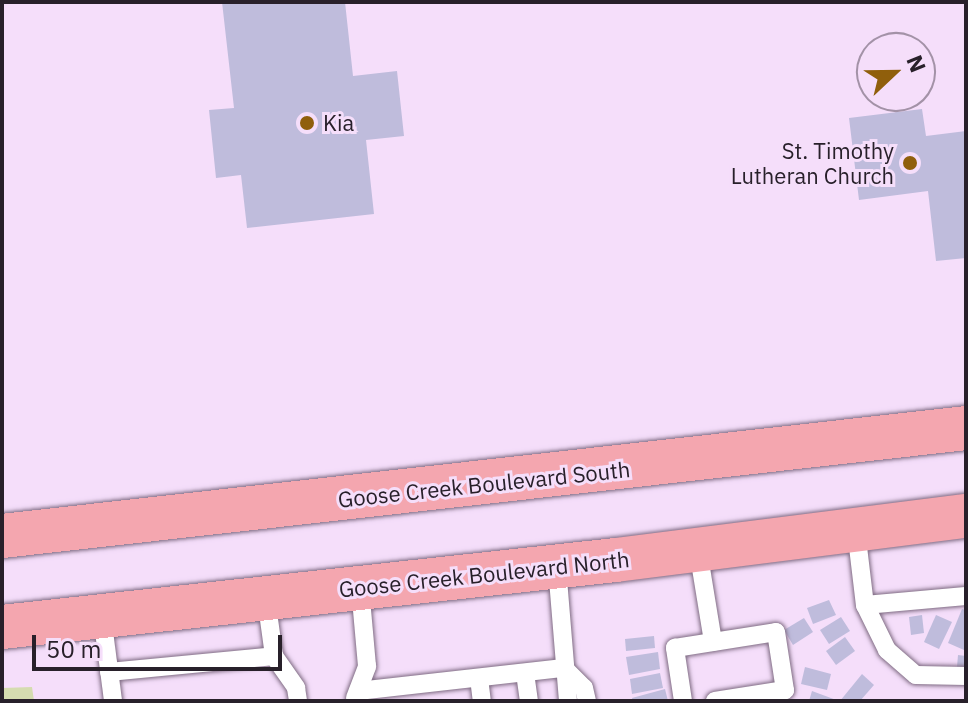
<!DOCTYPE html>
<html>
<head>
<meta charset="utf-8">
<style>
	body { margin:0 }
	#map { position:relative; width:968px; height:703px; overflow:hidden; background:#f5defa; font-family:"IBM Plex Sans",sans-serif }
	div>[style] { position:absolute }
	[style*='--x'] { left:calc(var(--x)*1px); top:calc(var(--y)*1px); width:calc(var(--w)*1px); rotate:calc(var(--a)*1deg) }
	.green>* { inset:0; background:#d5dcb0 }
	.building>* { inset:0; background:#bfbcdc }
	.roads { filter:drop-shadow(0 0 2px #7f6b83) drop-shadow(0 0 2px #7f6b83) }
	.service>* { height:18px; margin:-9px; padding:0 9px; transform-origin:9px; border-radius:9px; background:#fff }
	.trunk>* { height:44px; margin:-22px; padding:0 22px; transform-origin:22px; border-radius:22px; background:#f4a6af }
	.dots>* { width:22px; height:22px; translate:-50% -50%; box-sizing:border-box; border:4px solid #f5defa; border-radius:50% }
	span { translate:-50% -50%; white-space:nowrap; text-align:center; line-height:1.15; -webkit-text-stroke:6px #f5defa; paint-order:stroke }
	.poi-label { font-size:22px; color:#28202a }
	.left { translate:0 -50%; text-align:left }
	.right { translate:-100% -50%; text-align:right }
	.street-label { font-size:22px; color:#28202a }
	.frame { position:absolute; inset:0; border:4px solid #28202a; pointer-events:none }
	.north { position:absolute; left:856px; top:32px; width:80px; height:80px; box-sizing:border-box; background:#f5defa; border:2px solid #a392a7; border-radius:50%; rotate:68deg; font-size:22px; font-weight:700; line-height:32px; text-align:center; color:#28202a }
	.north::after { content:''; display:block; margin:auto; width:28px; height:36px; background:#905f0c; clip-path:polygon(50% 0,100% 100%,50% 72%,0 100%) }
	.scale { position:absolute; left:32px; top:635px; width:250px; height:36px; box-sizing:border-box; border:4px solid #28202a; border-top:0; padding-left:10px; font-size:24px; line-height:28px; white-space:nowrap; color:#28202a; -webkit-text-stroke:6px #f5defa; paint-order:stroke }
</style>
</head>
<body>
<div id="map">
	<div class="green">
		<div style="clip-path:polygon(32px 687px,34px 701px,2px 701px,2px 688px)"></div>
	</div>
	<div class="building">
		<div style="clip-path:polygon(222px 2px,345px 2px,353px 76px,397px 71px,404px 136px,366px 140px,374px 214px,247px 228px,241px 175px,216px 178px,209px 110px,234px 108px)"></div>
		<div style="clip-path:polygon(922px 109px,926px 136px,966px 131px,966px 258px,936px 261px,928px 191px,859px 200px,849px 118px)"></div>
		<div style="clip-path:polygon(829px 600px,836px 615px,813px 624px,807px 608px)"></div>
		<div style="clip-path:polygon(962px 609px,966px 610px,964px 650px,948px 643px)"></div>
		<div style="clip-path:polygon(922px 615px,924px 633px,911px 635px,909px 617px)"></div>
		<div style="clip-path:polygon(936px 615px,952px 622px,939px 649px,924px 642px)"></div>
		<div style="clip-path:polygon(841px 617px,850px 631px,829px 644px,820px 630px)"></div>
		<div style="clip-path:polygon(804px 618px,813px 632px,793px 645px,784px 630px)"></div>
		<div style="clip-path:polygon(654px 636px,655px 648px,626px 651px,625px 639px)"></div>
		<div style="clip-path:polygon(845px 637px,855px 651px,836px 665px,826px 651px)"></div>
		<div style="clip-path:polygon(658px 652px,660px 669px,629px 675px,626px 657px)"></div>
		<div style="clip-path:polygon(958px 655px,966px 656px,966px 668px,957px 667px)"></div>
		<div style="clip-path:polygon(805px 667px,831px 674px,827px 690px,801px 684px)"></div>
		<div style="clip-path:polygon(660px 673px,663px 688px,632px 694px,630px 679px)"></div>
		<div style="clip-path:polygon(862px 674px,874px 685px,860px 701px,840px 701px)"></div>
		<div style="clip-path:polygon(665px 689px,668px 701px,633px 701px,632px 698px)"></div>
		<div style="clip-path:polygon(812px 691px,839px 701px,809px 701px)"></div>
	</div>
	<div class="roads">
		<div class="service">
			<div style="--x:856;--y:530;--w:76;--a:83.2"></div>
			<div style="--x:865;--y:605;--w:50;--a:63.9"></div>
			<div style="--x:887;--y:650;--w:38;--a:41"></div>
			<div style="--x:916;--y:675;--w:50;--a:1.1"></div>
			<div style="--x:698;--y:550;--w:93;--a:80.7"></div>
			<div style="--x:557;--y:567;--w:134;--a:85.3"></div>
			<div style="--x:266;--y:598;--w:59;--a:82.1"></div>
			<div style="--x:274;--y:656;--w:39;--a:55"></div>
			<div style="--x:296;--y:688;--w:13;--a:81"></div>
			<div style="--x:865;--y:605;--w:101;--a:-5.1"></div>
			<div style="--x:102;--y:616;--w:86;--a:82.6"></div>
			<div style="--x:109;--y:672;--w:166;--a:-5.5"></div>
			<div style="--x:525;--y:673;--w:28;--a:82"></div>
			<div style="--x:479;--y:678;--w:23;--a:83"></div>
			<div style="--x:358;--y:691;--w:207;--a:-6.4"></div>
			<div style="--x:564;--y:668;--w:28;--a:45"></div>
			<div style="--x:584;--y:688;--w:13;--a:77"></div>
			<div style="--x:355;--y:698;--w:34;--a:-69"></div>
			<div style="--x:367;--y:666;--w:78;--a:-95.1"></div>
			<div style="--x:683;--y:701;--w:54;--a:-98.6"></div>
			<div style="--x:675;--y:648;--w:102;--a:-9"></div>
			<div style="--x:776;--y:632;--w:59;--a:81.2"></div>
			<div style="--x:785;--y:690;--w:71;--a:171.1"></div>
		</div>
		<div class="trunk">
			<div style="--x:2;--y:536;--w:970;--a:-6.39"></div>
			<div style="--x:2;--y:627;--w:618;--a:-6.23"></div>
			<div style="--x:616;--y:560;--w:353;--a:-7.2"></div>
		</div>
	</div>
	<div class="dots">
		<div style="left:307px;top:123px;background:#905f0c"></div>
		<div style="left:910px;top:163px;background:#905f0c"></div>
	</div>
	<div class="poi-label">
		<span class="left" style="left:323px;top:123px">Kia</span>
		<span class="right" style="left:894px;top:163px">St. Timothy<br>Lutheran Church</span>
	</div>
	<div class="street-label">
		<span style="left:484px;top:484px;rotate:-6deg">Goose Creek Boulevard South</span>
		<span style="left:484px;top:574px;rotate:-6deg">Goose Creek Boulevard North</span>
	</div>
	<div class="frame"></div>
	<div class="north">N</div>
	<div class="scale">50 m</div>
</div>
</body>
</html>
